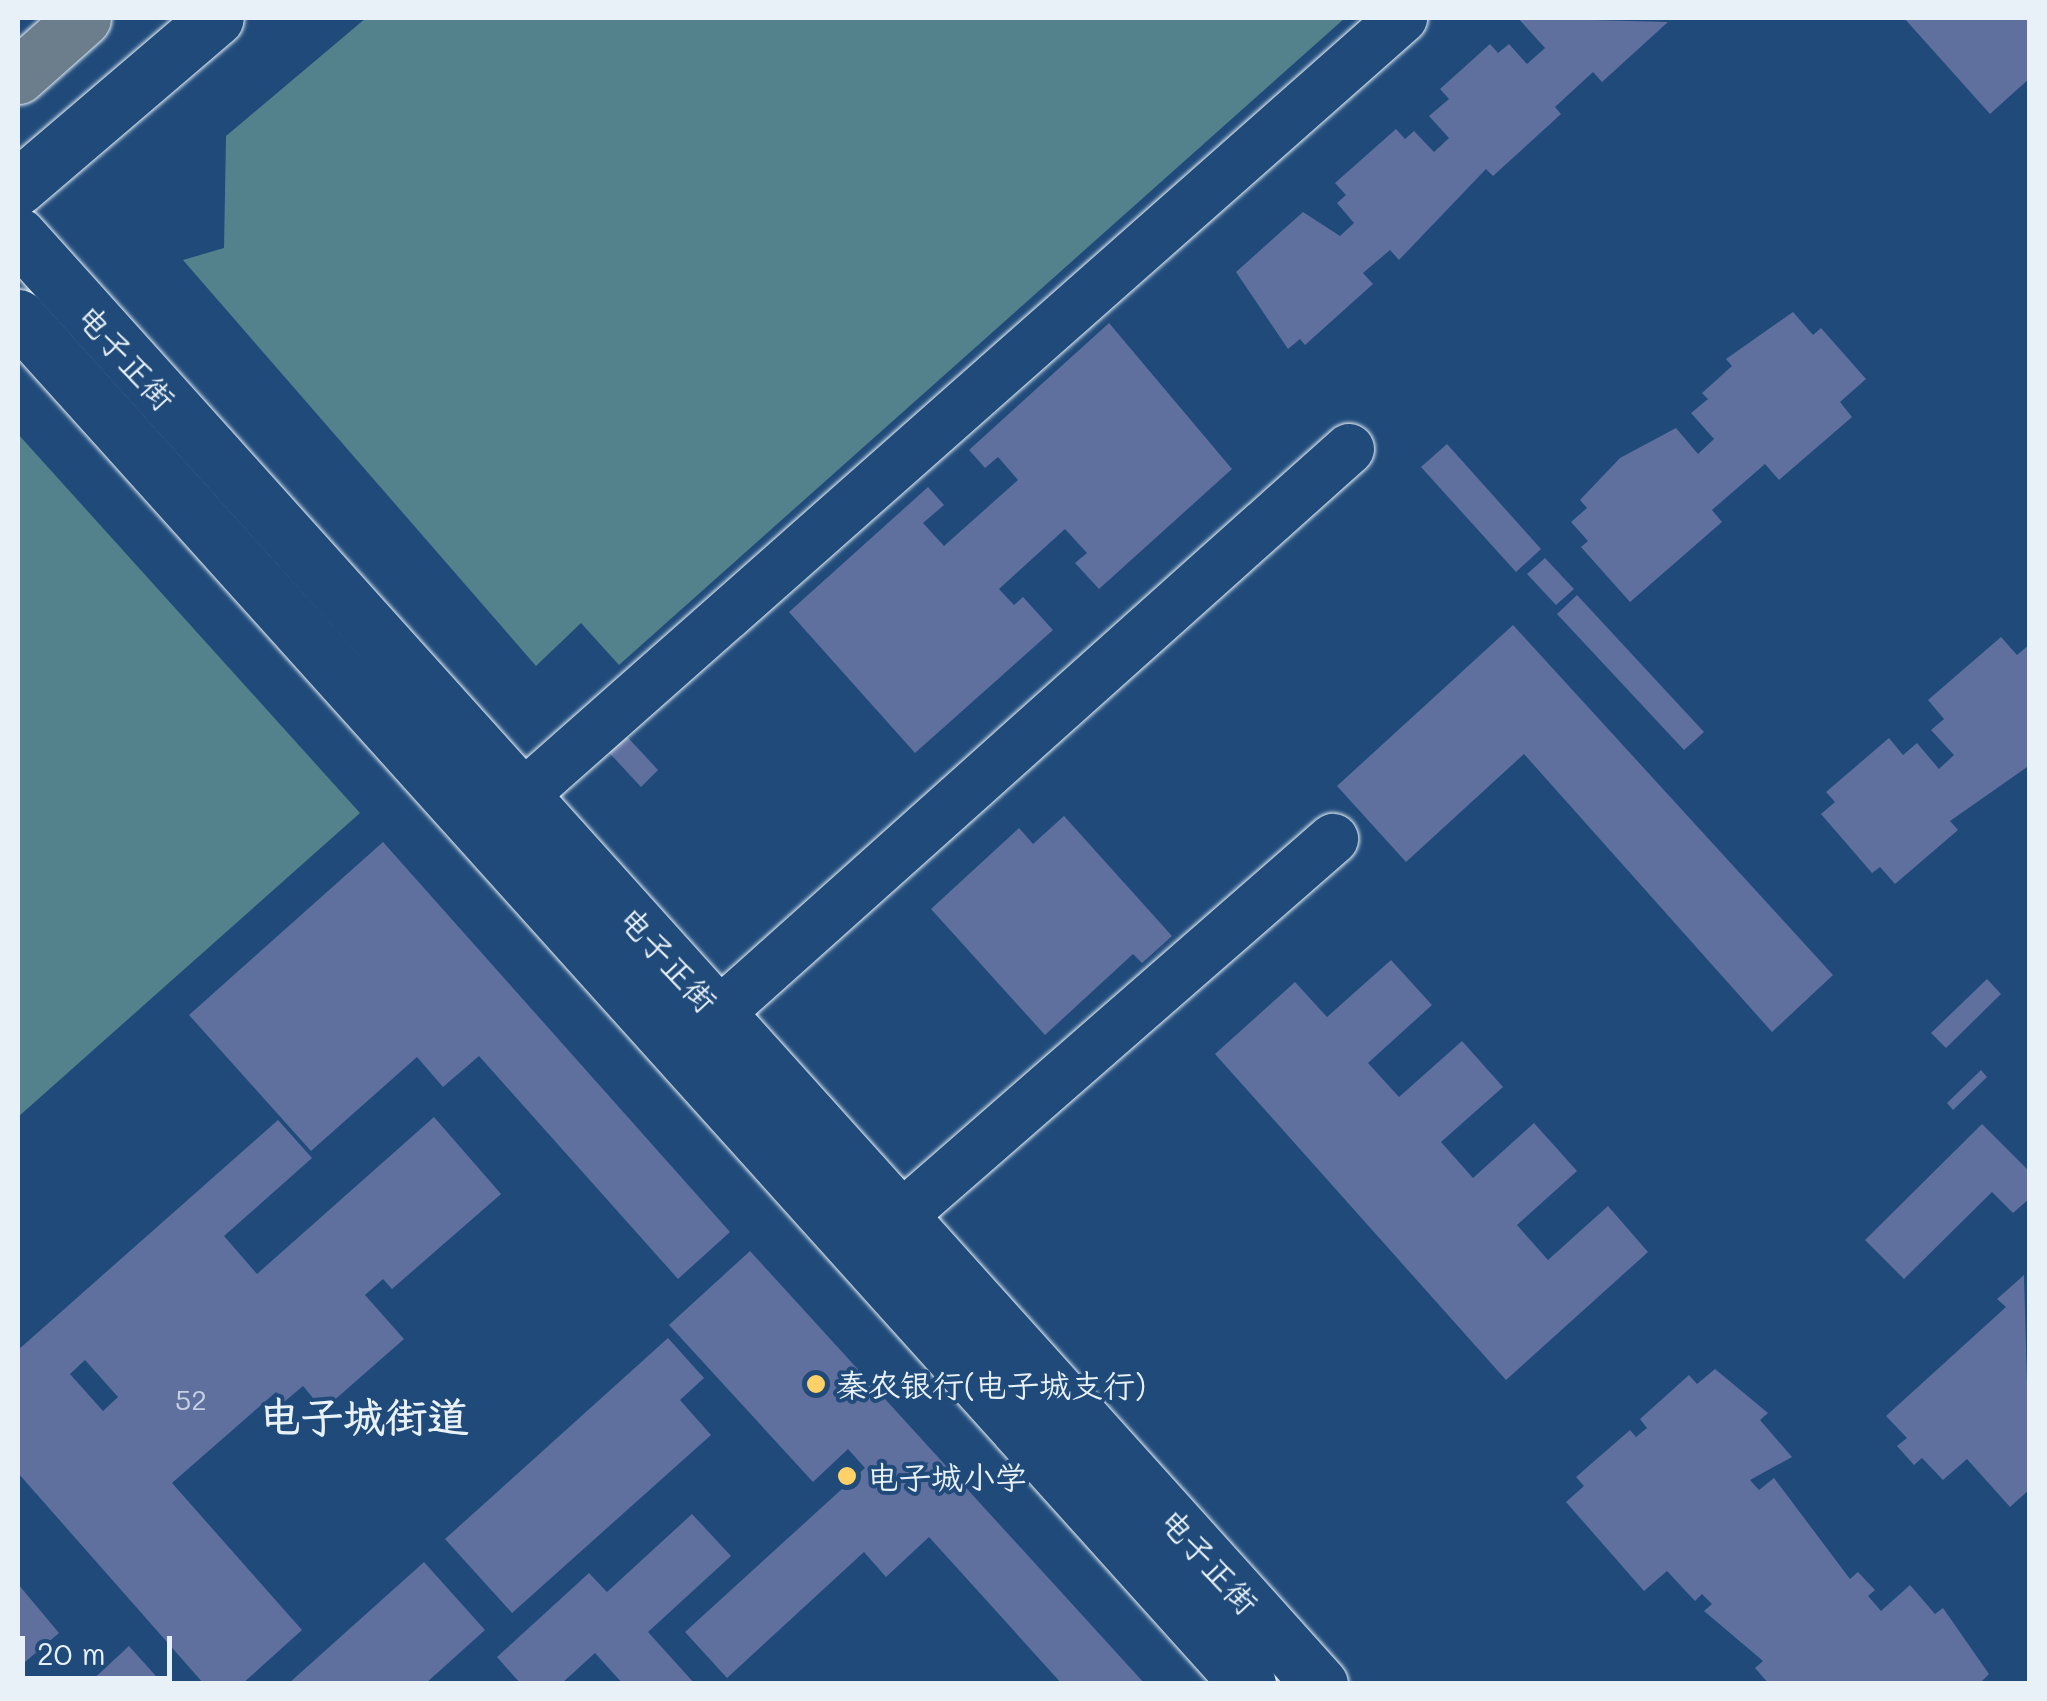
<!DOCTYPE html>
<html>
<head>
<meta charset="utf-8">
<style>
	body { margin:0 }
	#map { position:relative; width:2047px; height:1701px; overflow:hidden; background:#1f4a7a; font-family:Mali,"LXGW WenKai TC",sans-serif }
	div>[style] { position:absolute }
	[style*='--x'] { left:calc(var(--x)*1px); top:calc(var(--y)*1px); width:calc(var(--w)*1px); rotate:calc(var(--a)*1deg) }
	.green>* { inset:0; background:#54828c }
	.building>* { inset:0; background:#5f709f }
	.roads { filter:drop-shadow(0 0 2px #e8f1f8) drop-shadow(0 0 2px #e8f1f8) }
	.minor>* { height:50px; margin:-25px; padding:0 25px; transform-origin:25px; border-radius:25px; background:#1f4a7a }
	.secondary>* { height:55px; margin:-27.5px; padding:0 27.5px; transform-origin:27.5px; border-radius:27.5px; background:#1f4a7a }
	.primary>* { height:55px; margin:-27.5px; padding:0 27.5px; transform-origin:27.5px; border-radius:27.5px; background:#6c7d8b }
	.dots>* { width:28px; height:28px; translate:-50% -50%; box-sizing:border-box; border:5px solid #1f4a7a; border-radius:50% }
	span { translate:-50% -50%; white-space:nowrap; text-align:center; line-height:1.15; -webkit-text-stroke:8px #1f4a7a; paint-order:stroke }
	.number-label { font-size:28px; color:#c6d1e2 }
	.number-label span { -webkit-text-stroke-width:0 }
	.street-label { font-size:32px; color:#e8f1f8 }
	.poi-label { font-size:32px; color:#e8f1f8 }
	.left { translate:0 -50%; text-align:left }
	.district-label { font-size:42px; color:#e8f1f8; font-weight:700 }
	.frame { position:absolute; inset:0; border:20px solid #e8f1f8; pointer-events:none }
	.scale { position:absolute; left:20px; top:1636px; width:152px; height:45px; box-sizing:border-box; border:5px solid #e8f1f8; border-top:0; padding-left:12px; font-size:30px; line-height:35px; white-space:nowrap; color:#e8f1f8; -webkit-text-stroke:8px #1f4a7a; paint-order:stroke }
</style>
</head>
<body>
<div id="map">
	<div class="green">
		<div style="clip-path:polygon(366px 18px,1345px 18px,619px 665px,581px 623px,536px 666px,183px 260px,224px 248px,226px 136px)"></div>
		<div style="clip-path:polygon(18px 434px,360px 813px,18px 1117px)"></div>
	</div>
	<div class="building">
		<div style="clip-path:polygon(1518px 18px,1668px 22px,1602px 82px,1593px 72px,1555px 107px,1561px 114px,1493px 176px,1486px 169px,1399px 260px,1390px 250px,1363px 273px,1373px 284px,1305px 345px,1300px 339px,1288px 349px,1236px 272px,1303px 212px,1340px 236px,1354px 223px,1337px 203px,1346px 195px,1335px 183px,1396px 129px,1405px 139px,1414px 131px,1434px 152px,1449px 138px,1429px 116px,1449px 99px,1440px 89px,1490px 44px,1498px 53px,1509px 44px,1527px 64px,1545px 48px)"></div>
		<div style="clip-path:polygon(1904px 18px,2030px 18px,2030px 78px,1990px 114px)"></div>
		<div style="clip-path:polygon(1793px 312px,1813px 335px,1821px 328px,1866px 379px,1840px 402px,1852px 417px,1779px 480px,1765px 464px,1712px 510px,1722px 522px,1630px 602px,1581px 547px,1588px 541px,1571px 522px,1587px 508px,1580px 500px,1620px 458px,1676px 428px,1698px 454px,1714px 439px,1691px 413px,1708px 399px,1702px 393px,1732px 366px,1726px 359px)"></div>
		<div style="clip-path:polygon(1109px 323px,1232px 469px,1099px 589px,1075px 563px,1087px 553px,1065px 529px,999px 589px,1014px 605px,1023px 597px,1053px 630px,915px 753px,789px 612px,928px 487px,944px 505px,923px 523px,944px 546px,1018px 480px,998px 457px,985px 468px,969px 450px)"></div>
		<div style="clip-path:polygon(1447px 444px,1541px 549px,1516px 572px,1421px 467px)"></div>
		<div style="clip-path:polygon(1545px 558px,1574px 589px,1556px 605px,1527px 574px)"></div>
		<div style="clip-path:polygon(1577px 595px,1704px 732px,1684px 750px,1557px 614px)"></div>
		<div style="clip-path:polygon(1513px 625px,1833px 975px,1772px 1032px,1524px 754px,1406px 862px,1337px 786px)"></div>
		<div style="clip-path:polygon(2001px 637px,2017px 655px,2030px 644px,2030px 765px,1950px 821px,1958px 830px,1895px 884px,1880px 867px,1872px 873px,1821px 814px,1835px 802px,1826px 792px,1889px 738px,1903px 755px,1917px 743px,1939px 769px,1954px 755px,1931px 730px,1944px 719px,1928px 700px)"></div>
		<div style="clip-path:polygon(620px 729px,658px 770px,641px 787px,602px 745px)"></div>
		<div style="clip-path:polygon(1064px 816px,1172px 936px,1142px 963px,1133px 954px,1045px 1035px,931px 909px,1019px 828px,1033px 844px)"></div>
		<div style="clip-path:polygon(383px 842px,730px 1232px,678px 1279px,479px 1056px,443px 1087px,417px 1057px,311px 1151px,189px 1015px)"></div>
		<div style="clip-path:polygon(1391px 960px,1432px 1005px,1368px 1063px,1399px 1097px,1462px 1041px,1503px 1087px,1441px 1142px,1473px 1178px,1534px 1123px,1577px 1171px,1517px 1225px,1548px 1260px,1608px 1206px,1648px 1252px,1506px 1380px,1215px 1054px,1295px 982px,1327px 1017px)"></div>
		<div style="clip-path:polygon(1987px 979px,2001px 994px,1946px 1048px,1931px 1033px)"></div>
		<div style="clip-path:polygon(1981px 1070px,1987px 1077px,1953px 1110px,1947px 1103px)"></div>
		<div style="clip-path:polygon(evenodd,434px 1117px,501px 1194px,392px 1289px,383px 1279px,365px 1295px,404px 1339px,323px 1410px,303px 1386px,284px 1402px,276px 1392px,172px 1483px,302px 1630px,242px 1684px,204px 1684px,18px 1473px,18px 1350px,278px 1120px,312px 1158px,224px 1236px,257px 1274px,434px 1117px,85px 1360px,118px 1397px,103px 1411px,70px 1374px,85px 1360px)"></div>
		<div style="clip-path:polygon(1982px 1124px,2030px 1172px,2030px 1198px,2013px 1213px,1992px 1192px,1904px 1279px,1865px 1240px)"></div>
		<div style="clip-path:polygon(750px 1251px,1145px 1684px,1062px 1684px,929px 1537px,886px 1577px,864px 1552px,727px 1678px,685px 1632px,865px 1468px,848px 1449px,813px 1482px,669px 1325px)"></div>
		<div style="clip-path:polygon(2024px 1275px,2030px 1489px,2010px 1507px,1967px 1459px,1943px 1480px,1922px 1458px,1914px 1465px,1897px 1446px,1907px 1438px,1886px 1416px,2006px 1307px,1997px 1299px)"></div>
		<div style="clip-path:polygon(668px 1338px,704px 1378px,680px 1400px,711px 1435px,512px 1613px,445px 1539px)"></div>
		<div style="clip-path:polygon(1715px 1369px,1768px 1413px,1760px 1420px,1792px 1457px,1750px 1480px,1759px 1490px,1774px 1478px,1850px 1579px,1858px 1572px,1875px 1590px,1868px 1596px,1881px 1611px,1910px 1585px,1935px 1614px,1943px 1608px,1989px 1674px,1979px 1684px,1769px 1684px,1755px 1668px,1763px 1661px,1704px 1611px,1712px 1604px,1702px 1594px,1695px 1601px,1667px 1571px,1644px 1591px,1566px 1502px,1584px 1486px,1576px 1477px,1630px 1430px,1636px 1437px,1647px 1428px,1640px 1419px,1689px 1375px,1697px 1384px)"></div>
		<div style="clip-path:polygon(692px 1514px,731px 1556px,648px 1632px,695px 1684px,623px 1684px,595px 1653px,561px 1684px,521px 1684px,497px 1657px,589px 1573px,607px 1592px)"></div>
		<div style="clip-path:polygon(424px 1562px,485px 1630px,425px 1684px,288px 1684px)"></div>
		<div style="clip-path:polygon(18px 1584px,59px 1633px,18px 1668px)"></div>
		<div style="clip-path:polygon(129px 1646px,163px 1684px,88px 1684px)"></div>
	</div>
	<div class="roads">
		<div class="minor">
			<div style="--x:522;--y:796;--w:1175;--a:-41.48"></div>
			<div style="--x:718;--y:1014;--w:847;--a:-41.84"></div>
			<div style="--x:900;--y:1217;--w:575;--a:-41.12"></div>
		</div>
		<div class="secondary">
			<div style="--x:18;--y:187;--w:260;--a:-40.5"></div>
			<div style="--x:18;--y:235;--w:1948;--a:48.06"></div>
			<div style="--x:18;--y:317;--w:1839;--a:48.02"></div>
		</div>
		<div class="primary">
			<div style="--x:18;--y:76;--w:87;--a:-41.7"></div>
		</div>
	</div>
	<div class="dots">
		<div style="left:816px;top:1384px;background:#ffd166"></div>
		<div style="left:847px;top:1476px;background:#ffd166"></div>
	</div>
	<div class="number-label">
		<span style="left:191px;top:1399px">52</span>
	</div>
	<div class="street-label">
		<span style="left:127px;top:357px;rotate:48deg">电子正街</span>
		<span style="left:669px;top:959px;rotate:48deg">电子正街</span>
		<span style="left:1210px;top:1561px;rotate:48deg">电子正街</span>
	</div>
	<div class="poi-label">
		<span class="left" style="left:836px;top:1384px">秦农银行(电子城支行)</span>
		<span class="left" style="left:867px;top:1476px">电子城小学</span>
	</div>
	<div class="district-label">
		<span style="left:364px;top:1416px">电子城街道</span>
	</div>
	<div class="frame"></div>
	<div class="scale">20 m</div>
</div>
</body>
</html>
